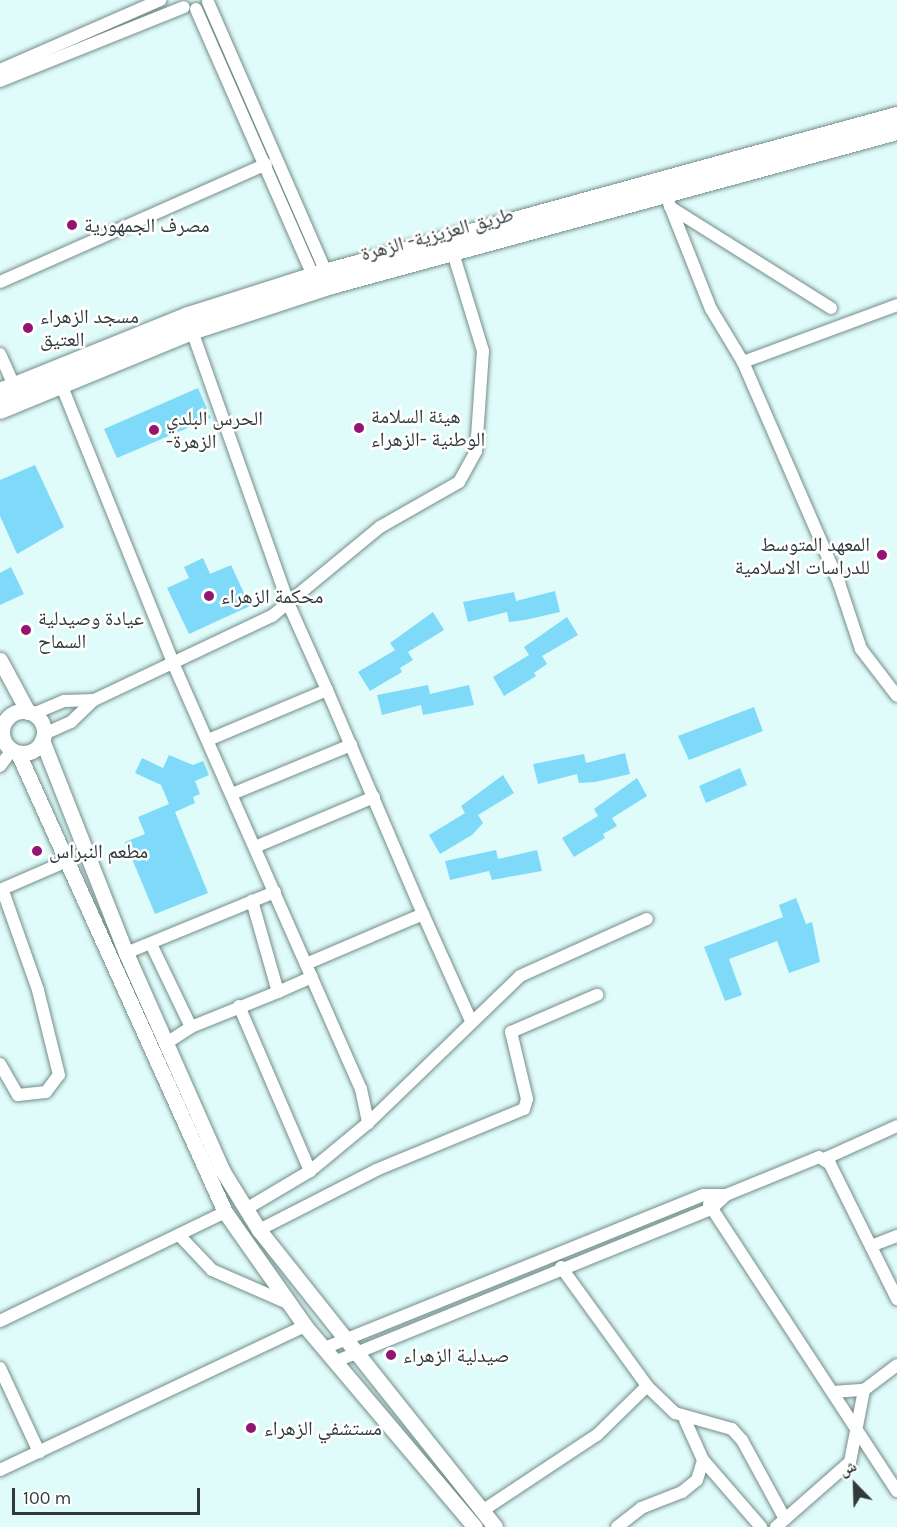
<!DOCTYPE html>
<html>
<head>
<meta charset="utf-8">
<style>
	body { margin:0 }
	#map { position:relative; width:897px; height:1527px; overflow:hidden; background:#e0fcfa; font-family:Karla,"Noto Naskh Arabic",sans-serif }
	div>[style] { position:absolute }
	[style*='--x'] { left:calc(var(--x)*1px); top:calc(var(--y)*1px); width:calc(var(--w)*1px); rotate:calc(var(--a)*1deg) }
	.building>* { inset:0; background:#7edaf8 }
	.roads { filter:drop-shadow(0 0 2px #738d8b) drop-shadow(0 0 2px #738d8b) }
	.minor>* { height:12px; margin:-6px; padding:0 6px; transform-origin:6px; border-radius:6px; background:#fff }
	.tertiary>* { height:15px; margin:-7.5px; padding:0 7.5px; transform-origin:7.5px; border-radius:7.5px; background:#fff }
	.tertiary>.ring { margin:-7.5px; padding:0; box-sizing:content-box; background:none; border:15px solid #fff; border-radius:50% }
	.primary>* { height:18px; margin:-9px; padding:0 9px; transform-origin:9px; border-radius:9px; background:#fff }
	.dots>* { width:16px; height:16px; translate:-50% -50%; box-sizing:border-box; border:3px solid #fff; border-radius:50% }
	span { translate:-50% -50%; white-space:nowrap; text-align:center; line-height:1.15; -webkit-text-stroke:5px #fff; paint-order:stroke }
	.poi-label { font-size:20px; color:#2f3a39 }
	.left { translate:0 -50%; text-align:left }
	.right { translate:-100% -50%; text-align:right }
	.street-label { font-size:20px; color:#2f3a39 }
	.north { position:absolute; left:825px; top:1455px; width:60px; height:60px; -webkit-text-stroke:4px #fff; paint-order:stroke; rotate:337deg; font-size:16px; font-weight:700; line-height:24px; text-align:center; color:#2f3a39 }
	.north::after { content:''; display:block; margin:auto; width:21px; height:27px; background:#2f3a39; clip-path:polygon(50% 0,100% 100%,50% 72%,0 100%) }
	.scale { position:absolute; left:12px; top:1488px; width:188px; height:27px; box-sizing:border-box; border:3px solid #2f3a39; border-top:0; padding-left:8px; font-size:18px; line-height:21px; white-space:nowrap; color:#2f3a39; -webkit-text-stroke:4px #fff; paint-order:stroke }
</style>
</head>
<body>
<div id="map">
	<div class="building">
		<div style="clip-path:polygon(198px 388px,211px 418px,117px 458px,104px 429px)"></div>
		<div style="clip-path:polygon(35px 465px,64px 527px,17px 554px,0 516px,0 480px)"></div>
		<div style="clip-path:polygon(203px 558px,210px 574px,231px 565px,250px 606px,189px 634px,167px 588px,189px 578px,184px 567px)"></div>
		<div style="clip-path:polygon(11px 567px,24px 594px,0 605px,0 573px)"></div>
		<div style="clip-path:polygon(555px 591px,560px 612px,525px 620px,509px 622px,507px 612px,468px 622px,463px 602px,514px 592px,516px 601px)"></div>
		<div style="clip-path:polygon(433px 612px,444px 630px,408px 652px,413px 660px,400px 668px,402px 672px,370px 691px,358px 672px,395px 650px,390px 643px)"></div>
		<div style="clip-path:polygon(567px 617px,578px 635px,542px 656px,547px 664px,534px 673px,536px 676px,504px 696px,493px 677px,529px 655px,524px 647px)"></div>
		<div style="clip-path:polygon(428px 685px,430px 694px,469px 685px,474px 705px,423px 715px,421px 705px,382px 715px,377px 695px)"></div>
		<div style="clip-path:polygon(754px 707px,763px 731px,689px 760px,678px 736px)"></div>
		<div style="clip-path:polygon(625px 753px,630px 774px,595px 782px,579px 783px,577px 774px,538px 784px,533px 764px,584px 754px,586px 763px)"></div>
		<div style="clip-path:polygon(169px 755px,193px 765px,203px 761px,209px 775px,195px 781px,200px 794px,193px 797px,195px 803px,175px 812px,208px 893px,155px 914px,125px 842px,145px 834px,138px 817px,169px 804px,161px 785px,135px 773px,142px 758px,163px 768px)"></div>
		<div style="clip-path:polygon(740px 768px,747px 785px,706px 803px,699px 786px)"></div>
		<div style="clip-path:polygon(503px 775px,514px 793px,478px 815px,483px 823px,472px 835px,440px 854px,429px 835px,465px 813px,461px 806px)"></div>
		<div style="clip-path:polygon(637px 778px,647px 796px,612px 818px,617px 826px,603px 834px,605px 838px,574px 857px,562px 838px,598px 816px,594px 809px)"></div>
		<div style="clip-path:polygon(496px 850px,498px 859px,537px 850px,542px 871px,492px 880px,489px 871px,450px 880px,445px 861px)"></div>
		<div style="clip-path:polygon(796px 898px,806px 924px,812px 922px,820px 962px,789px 973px,777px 941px,729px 959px,742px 995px,725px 1001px,704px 947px,783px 917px,779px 905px)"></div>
	</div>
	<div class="roads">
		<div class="minor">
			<div style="--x:208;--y:2;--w:302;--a:66.4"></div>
			<div style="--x:196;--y:9;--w:299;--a:66.3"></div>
			<div style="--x:0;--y:70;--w:175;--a:-23.6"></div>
			<div style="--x:0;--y:81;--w:198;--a:-21.9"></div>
			<div style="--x:663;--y:188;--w:130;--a:68.4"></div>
			<div style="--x:711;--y:309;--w:62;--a:58.9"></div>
			<div style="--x:743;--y:362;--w:241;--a:66.5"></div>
			<div style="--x:839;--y:583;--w:70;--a:71.6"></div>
			<div style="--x:861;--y:649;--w:59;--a:52.5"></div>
			<div style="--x:670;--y:207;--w:190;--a:32.1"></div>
			<div style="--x:0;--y:282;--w:291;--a:-23.9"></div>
			<div style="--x:192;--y:331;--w:291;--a:70.5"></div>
			<div style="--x:289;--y:605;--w:93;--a:65.9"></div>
			<div style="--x:327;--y:690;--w:129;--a:157.2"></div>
			<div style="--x:0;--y:354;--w:35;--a:66"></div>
			<div style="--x:743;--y:362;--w:164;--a:-20.3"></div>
			<div style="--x:61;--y:384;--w:301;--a:68.1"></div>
			<div style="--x:173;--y:663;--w:466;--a:66.2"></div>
			<div style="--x:361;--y:1089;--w:35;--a:78"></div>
			<div style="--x:327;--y:690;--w:244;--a:66.8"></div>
			<div style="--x:33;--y:714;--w:34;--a:-23"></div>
			<div style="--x:64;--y:701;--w:30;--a:-2"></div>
			<div style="--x:0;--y:727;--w:2;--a:-27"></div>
			<div style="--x:44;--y:734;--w:30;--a:-24"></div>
			<div style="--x:71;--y:722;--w:32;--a:-44"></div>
			<div style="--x:94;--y:700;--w:197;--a:-25.3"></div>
			<div style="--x:272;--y:616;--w:140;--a:-39.5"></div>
			<div style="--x:380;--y:527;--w:91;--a:-29.7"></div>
			<div style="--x:459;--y:482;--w:35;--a:-61"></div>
			<div style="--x:476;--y:451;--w:100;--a:-86"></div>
			<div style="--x:483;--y:351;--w:102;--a:-107"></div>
			<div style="--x:0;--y:766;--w:20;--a:-53"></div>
			<div style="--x:232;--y:794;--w:129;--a:-22.4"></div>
			<div style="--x:255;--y:847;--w:129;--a:-22.8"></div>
			<div style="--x:0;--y:890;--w:73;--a:-23.4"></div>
			<div style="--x:151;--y:944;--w:92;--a:64.3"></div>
			<div style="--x:191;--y:1027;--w:94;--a:-21.9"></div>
			<div style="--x:278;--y:992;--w:95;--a:-105.9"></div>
			<div style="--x:126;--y:953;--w:161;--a:-22.3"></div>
			<div style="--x:306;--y:964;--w:127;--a:-23.1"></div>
			<div style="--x:423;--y:914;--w:117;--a:65.8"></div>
			<div style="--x:278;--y:992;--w:37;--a:-24"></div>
			<div style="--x:239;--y:1006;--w:180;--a:66.7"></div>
			<div style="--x:165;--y:1044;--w:31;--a:-33"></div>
			<div style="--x:0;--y:1064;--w:36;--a:60"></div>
			<div style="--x:18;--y:1095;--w:28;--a:-6"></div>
			<div style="--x:46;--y:1092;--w:21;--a:-53"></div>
			<div style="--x:59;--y:1075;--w:88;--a:-103.9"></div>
			<div style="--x:38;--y:990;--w:105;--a:-109.5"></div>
			<div style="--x:824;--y:1159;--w:80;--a:-24.3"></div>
			<div style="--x:709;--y:1204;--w:343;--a:56.8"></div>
			<div style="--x:246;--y:1209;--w:74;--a:-30.7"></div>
			<div style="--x:310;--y:1171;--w:75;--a:-39.6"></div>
			<div style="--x:368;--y:1123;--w:211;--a:-44"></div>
			<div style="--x:520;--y:976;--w:139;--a:-24.2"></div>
			<div style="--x:259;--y:1230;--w:131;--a:-27.1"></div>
			<div style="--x:376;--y:1170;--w:160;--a:-22.4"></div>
			<div style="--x:524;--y:1109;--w:10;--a:-73"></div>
			<div style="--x:527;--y:1099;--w:69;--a:-103.4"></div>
			<div style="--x:511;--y:1032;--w:94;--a:-23.3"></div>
			<div style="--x:179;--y:1235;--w:48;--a:46.7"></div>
			<div style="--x:212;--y:1270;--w:85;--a:23.6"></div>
			<div style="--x:871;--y:1246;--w:28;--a:-21"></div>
			<div style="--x:561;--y:1267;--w:147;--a:54.1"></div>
			<div style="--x:647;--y:1386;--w:39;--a:44"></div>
			<div style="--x:675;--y:1413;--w:59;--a:15.7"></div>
			<div style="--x:732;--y:1429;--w:15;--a:48"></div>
			<div style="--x:742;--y:1440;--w:90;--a:61.4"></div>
			<div style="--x:0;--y:1321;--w:250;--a:-25.8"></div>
			<div style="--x:327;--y:1347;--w:406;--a:-22"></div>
			<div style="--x:704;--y:1195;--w:22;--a:0"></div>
			<div style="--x:339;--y:1360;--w:401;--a:-22.1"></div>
			<div style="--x:711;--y:1209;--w:21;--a:-43"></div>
			<div style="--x:726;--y:1195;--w:100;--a:-22.2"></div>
			<div style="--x:819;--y:1157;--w:13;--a:32"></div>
			<div style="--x:830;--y:1164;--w:151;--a:63.6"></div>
			<div style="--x:0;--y:1368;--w:93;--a:65.1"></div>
			<div style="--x:833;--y:1392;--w:31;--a:-4"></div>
			<div style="--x:685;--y:1420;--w:44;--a:65.8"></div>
			<div style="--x:703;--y:1460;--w:89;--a:49.1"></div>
			<div style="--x:0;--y:1470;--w:337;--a:-25.3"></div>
			<div style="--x:482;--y:1511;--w:138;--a:-33.5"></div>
			<div style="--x:597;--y:1435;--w:70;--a:-44.4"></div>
			<div style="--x:617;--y:1527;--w:31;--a:-38"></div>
			<div style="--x:641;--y:1508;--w:44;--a:-21.3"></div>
			<div style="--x:682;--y:1492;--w:19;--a:-39"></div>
			<div style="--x:697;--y:1480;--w:21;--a:-73"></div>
			<div style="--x:776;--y:1527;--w:98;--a:-41.3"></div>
			<div style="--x:850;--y:1462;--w:73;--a:-79"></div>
			<div style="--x:864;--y:1390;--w:41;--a:-37.1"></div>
		</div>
		<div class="tertiary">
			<div style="--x:0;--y:660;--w:59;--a:61.7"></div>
			<div class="ring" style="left:2px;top:711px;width:27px;height:27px"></div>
			<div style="--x:42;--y:740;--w:229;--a:68.5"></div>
			<div style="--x:126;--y:953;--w:237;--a:66.1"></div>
			<div style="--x:222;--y:1170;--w:70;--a:58.3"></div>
			<div style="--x:259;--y:1230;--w:379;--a:51.5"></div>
			<div style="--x:18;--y:753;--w:504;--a:65.73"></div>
			<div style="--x:225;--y:1212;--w:139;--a:54.9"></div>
			<div style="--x:305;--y:1326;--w:263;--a:49.8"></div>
		</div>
		<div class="primary">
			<div style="--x:0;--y:392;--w:203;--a:-22"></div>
			<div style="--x:188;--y:316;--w:132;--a:-17.6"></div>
			<div style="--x:314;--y:276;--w:605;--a:-15.35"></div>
			<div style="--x:0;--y:410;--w:208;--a:-22.4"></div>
			<div style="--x:192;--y:331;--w:147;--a:-18.2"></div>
			<div style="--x:332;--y:285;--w:586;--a:-15.25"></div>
		</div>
	</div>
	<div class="dots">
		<div style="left:72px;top:225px;background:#921571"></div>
		<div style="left:28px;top:328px;background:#921571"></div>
		<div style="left:359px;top:428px;background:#921571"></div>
		<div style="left:154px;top:430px;background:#921571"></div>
		<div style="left:882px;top:555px;background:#921571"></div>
		<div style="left:209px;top:596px;background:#921571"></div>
		<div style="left:26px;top:630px;background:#921571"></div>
		<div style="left:37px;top:851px;background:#921571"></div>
		<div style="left:391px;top:1355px;background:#921571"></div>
		<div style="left:251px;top:1428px;background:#921571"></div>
	</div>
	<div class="poi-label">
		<span class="left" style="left:84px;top:225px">مصرف الجمهورية</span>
		<span class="left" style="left:40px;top:328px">مسجد الزهراء<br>العتيق</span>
		<span class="left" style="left:371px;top:428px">هيئة السلامة<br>الوطنية -الزهراء</span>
		<span class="left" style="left:166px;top:430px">الحرس البلدي<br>-الزهرة</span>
		<span class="right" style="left:870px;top:556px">المعهد المتوسط<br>للدراسات الاسلامية</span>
		<span class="left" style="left:221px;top:596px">محكمة الزهراء</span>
		<span class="left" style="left:38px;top:630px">عيادة وصيدلية<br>السماح</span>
		<span class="left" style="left:49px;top:851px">مطعم النبراس</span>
		<span class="left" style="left:403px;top:1355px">صيدلية الزهراء</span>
		<span class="left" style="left:264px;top:1428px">مستشفي الزهراء</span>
	</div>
	<div class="street-label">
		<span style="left:437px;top:234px;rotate:-15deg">طريق العزيزية- الزهرة</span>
	</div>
	<div class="north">ش</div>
	<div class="scale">100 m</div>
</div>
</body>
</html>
